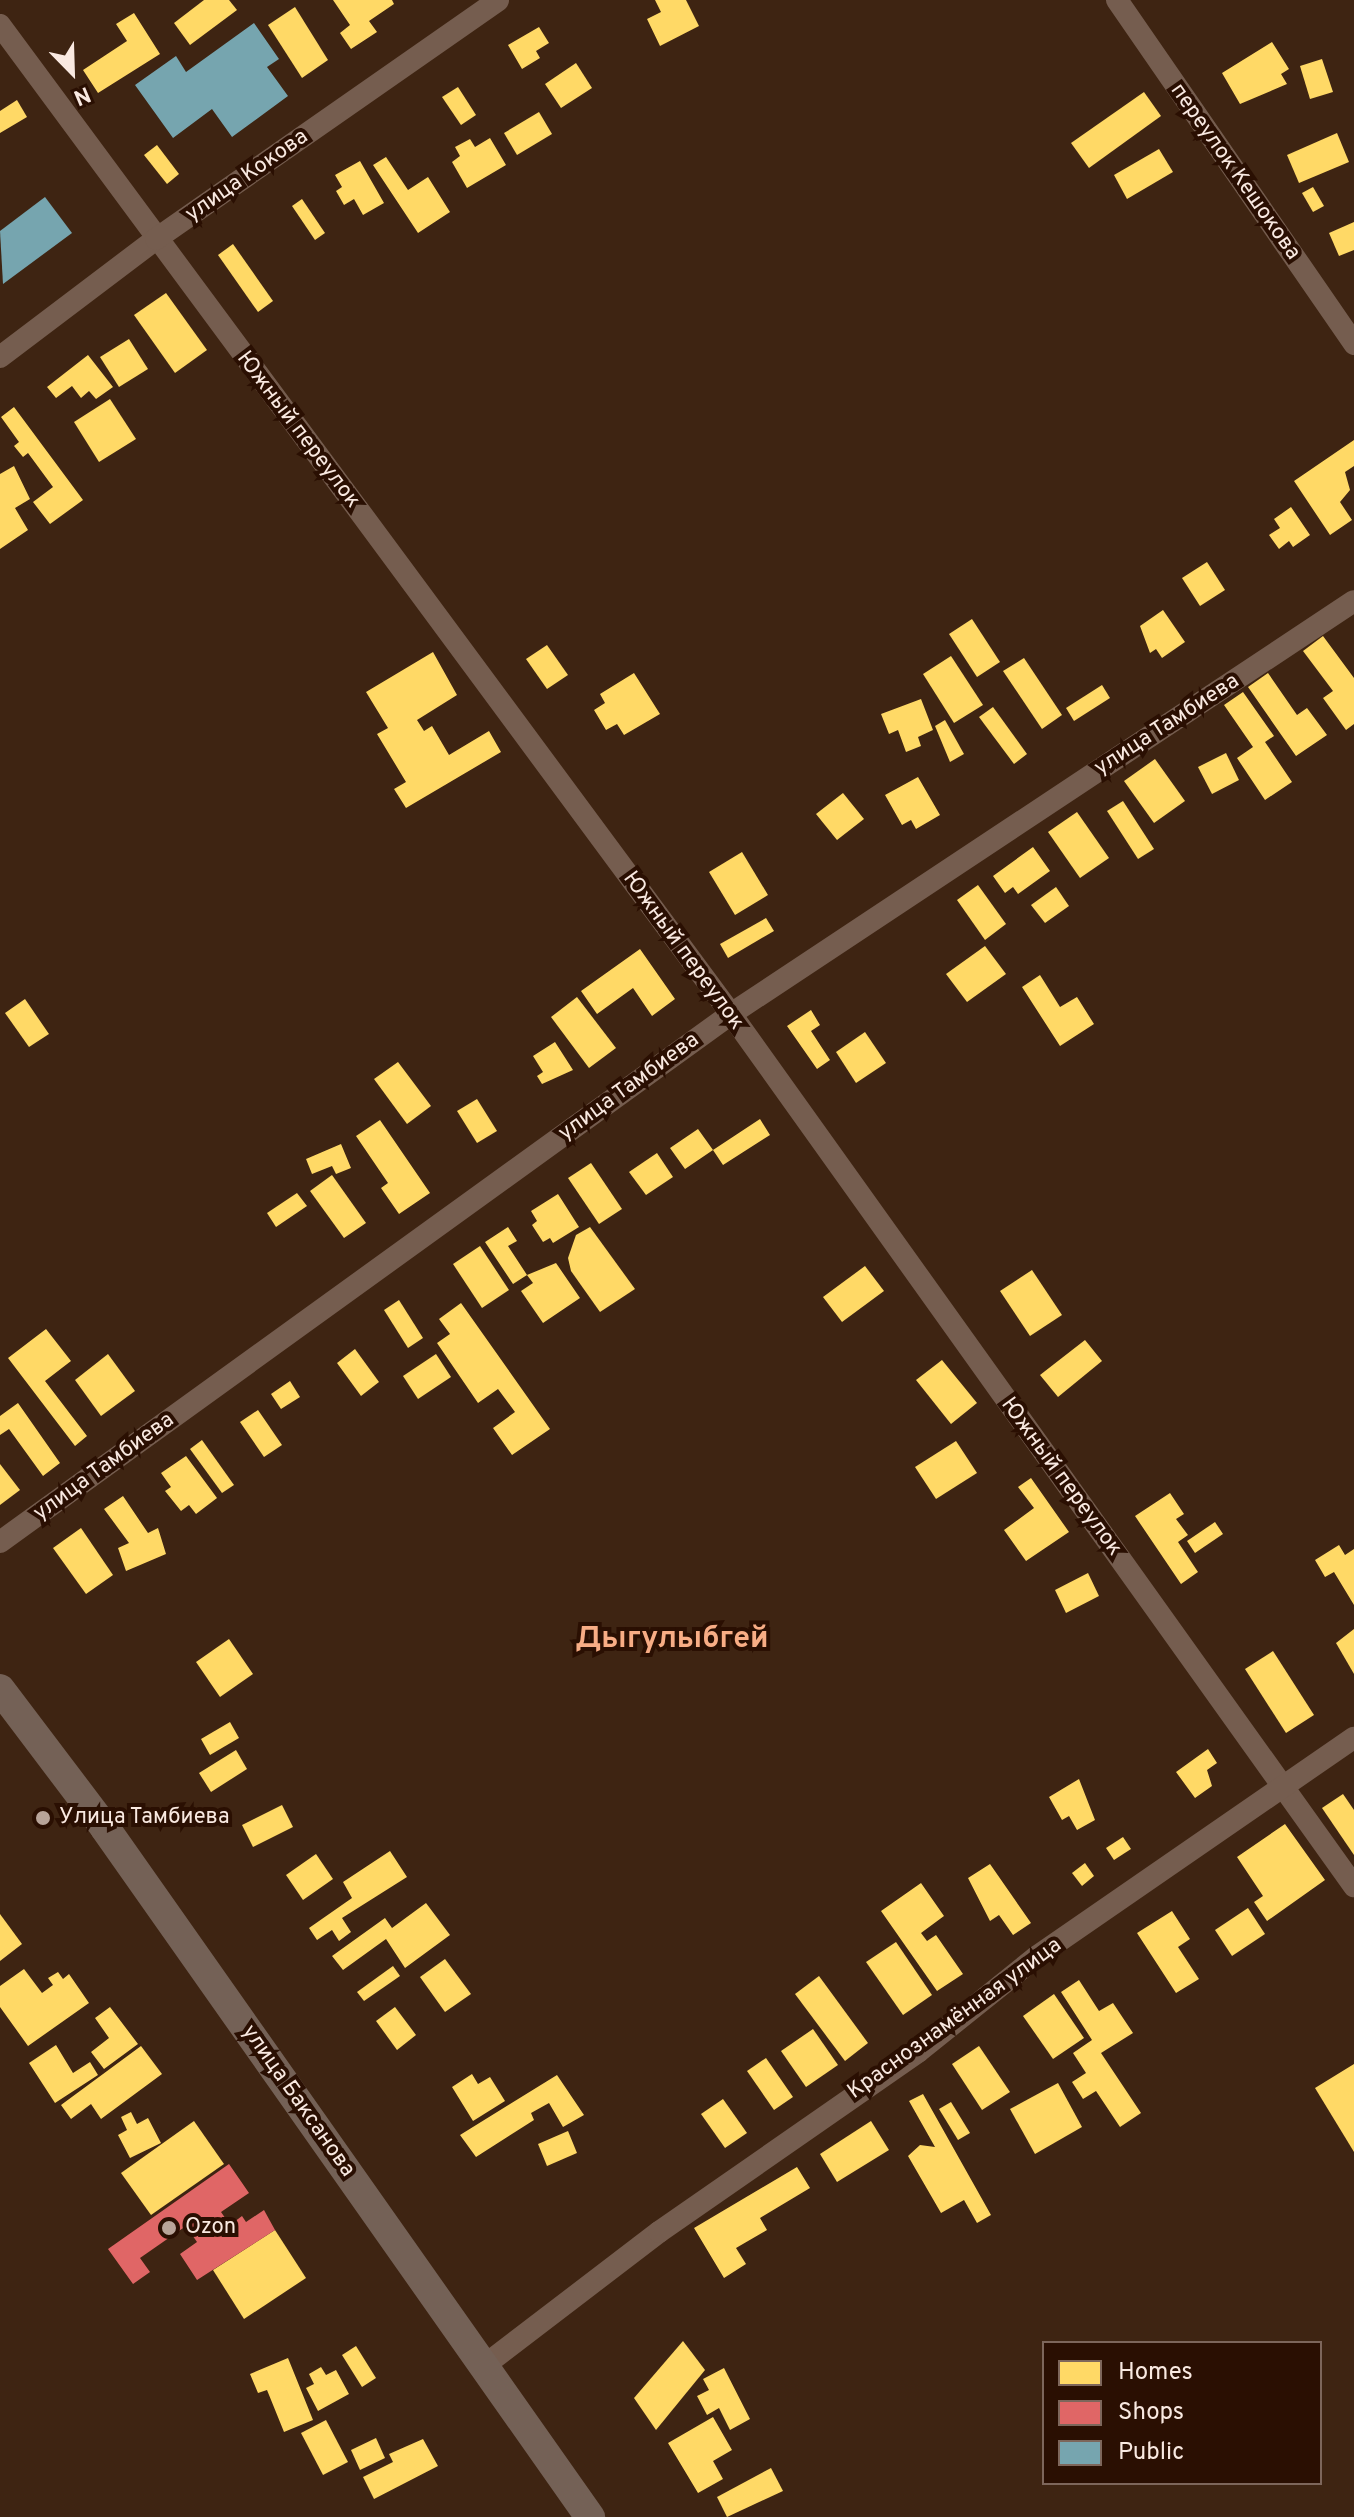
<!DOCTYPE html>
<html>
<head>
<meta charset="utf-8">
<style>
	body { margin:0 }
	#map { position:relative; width:1354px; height:2517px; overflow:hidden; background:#3e2412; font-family:Overpass,sans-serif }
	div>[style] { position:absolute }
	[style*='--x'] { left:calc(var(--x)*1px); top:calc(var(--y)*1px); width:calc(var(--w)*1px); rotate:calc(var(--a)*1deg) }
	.homes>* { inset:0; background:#ffd966 }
	.shops>* { inset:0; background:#e06666 }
	.public>* { inset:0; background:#76a5af }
	.street>* { height:22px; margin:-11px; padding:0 11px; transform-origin:11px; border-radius:11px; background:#755d4f }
	.secondary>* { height:30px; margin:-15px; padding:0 15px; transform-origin:15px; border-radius:15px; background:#746156 }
	.dots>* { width:22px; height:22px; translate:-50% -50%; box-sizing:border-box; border:4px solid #2a0f02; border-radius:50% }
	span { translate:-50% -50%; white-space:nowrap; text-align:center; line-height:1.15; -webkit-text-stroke:8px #2a0f02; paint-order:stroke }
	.street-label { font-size:22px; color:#f9e9e1 }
	.poi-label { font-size:22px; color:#f9e9e1 }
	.left { translate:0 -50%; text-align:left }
	.district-label { font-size:30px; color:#f8ad85; font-weight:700 }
	.legend { position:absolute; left:1042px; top:2341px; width:280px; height:144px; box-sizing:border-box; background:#2a0f02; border:2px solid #7d665b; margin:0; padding:10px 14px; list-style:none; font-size:24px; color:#f9e9e1 }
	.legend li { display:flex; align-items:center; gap:16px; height:40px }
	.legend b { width:40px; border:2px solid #7d665b }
	.north { position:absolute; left:32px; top:32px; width:80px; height:80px; -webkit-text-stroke:6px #2a0f02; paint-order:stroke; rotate:157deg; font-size:22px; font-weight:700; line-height:32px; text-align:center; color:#f9e9e1 }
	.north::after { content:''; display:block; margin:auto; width:28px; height:36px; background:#f9e9e1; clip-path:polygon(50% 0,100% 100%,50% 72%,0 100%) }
</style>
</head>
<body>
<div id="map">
	<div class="homes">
		<div style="clip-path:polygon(204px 0,229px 0,237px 10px,190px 45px,174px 23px)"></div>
		<div style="clip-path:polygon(333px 0,392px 0,394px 4px,369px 21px,377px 32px,351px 49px,340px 33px,350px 25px)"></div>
		<div style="clip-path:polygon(655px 0,686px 0,699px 26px,660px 46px,647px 19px,661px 12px)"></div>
		<div style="clip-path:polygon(295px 7px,328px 60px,302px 78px,268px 25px)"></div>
		<div style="clip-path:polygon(134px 13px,160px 54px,98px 93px,83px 70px,127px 41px,116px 24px)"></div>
		<div style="clip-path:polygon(539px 27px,549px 43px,536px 51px,540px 58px,522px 69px,508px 45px)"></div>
		<div style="clip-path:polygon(1272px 42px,1289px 69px,1281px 74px,1287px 84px,1240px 104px,1222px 73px)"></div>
		<div style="clip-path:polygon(1322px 59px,1333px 92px,1310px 99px,1300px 66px)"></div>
		<div style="clip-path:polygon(576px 63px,592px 88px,561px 108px,545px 84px)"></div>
		<div style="clip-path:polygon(458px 87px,476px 115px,461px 125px,442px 97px)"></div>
		<div style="clip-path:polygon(1144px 92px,1161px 116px,1089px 168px,1071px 143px)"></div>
		<div style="clip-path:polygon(17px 100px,27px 117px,0 133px,0 111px)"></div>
		<div style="clip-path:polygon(539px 112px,552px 134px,517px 155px,504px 133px)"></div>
		<div style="clip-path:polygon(1337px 133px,1349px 162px,1299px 183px,1287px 155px)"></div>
		<div style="clip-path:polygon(490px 138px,506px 165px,467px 188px,452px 162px,460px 156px,455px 147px,470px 139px,475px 147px)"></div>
		<div style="clip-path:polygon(157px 145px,179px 174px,167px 184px,144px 155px)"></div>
		<div style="clip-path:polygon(1159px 149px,1173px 172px,1127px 199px,1114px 175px)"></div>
		<div style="clip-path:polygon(386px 157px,408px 190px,428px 177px,450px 212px,418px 233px,373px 165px)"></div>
		<div style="clip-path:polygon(360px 161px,384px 203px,363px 215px,354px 199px,344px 205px,336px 191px,342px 187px,335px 175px)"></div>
		<div style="clip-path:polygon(1313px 187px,1324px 206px,1313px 212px,1302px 193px)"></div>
		<div style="clip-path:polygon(302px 199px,325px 233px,315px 240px,292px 206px)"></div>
		<div style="clip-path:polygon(1354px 222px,1354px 250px,1339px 256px,1329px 233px)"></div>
		<div style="clip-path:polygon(233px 244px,273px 301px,258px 312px,218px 255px)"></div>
		<div style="clip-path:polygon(166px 293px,207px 350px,175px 373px,134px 315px)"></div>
		<div style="clip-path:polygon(129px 339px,148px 369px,119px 387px,100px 357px)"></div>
		<div style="clip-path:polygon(88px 355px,113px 387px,96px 399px,89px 391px,81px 398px,72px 386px,56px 398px,47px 387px)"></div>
		<div style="clip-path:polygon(110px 399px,136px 439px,99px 462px,74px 422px)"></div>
		<div style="clip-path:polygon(14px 407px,83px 500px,50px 524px,33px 502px,53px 487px,28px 453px,23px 457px,14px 446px,19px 442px,1px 417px)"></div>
		<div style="clip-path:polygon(1354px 440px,1354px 466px,1345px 472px,1350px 490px,1340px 502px,1352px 520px,1330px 535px,1294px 481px)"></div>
		<div style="clip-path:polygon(14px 466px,30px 499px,15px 508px,28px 530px,0 549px,0 474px)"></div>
		<div style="clip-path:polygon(1291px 507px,1310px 535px,1293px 547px,1289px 541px,1279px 549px,1269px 535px,1280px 528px,1274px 519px)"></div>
		<div style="clip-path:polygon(1207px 562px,1225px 590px,1200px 606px,1182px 578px)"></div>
		<div style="clip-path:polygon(1163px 610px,1185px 642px,1162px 658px,1156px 649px,1150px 653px,1140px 626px)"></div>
		<div style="clip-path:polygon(972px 619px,1000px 662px,977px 677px,949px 634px)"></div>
		<div style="clip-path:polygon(1323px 636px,1354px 678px,1354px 724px,1346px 730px,1323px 698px,1333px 691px,1303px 651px)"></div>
		<div style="clip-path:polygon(547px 645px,568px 675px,547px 689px,526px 659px)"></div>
		<div style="clip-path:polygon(433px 652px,457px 695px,417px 720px,424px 731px,432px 726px,449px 755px,489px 731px,501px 752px,406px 808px,394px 789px,406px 782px,377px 734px,388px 728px,366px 692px)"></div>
		<div style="clip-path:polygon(951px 656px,983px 705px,954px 723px,923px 674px)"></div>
		<div style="clip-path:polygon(1024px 658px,1062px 715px,1042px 729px,1003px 671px)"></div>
		<div style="clip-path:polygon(634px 673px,660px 714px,624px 735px,617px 724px,606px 730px,594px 710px,605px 703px,600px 694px)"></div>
		<div style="clip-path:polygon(1268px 673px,1297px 715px,1307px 708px,1327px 735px,1296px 756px,1248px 687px)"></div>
		<div style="clip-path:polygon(1102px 685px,1110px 698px,1074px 721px,1066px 708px)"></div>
		<div style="clip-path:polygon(1243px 692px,1274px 736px,1265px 742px,1292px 782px,1265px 800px,1237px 758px,1253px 747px,1224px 705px)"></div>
		<div style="clip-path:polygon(921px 699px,933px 730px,918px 737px,921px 746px,906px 752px,898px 730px,889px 734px,881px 714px)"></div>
		<div style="clip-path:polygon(993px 707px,1027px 754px,1014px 764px,979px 717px)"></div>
		<div style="clip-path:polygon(945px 720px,964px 754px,950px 762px,935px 726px)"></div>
		<div style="clip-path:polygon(1226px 753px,1239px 780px,1212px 794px,1198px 767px)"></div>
		<div style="clip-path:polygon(1155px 759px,1185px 801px,1154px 823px,1124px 781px)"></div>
		<div style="clip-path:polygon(918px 777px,940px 815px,916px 829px,911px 820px,902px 825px,885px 795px)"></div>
		<div style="clip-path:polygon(843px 793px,864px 819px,837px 840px,816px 814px)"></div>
		<div style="clip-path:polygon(1123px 801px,1154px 849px,1138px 859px,1107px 811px)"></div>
		<div style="clip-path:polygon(1077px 812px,1109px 858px,1080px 878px,1048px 832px)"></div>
		<div style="clip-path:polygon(1033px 847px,1050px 871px,1018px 894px,1013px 887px,1005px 893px,993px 876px)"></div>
		<div style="clip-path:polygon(742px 852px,768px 895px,735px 915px,709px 872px)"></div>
		<div style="clip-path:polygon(978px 885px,1006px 924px,985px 940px,957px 900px)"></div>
		<div style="clip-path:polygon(1056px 887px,1069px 906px,1045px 923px,1031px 905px)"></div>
		<div style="clip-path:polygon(766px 918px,774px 931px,728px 958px,720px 944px)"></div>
		<div style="clip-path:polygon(985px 946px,1006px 974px,967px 1002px,946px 974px)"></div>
		<div style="clip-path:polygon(640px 949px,675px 999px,652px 1016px,633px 988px,597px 1014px,581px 991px)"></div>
		<div style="clip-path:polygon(1040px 975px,1060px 1007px,1077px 997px,1094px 1024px,1060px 1046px,1022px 987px)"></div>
		<div style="clip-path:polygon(577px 997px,616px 1048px,589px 1068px,551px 1017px)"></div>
		<div style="clip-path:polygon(25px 999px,49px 1034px,29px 1047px,5px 1013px)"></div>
		<div style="clip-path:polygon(811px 1010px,820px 1025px,811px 1031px,830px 1060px,817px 1069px,787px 1026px)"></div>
		<div style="clip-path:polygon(865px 1032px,886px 1063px,856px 1083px,836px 1052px)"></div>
		<div style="clip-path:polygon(555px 1042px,573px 1070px,542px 1084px,537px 1076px,543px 1072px,533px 1056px)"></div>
		<div style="clip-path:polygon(398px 1062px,431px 1106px,407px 1124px,374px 1079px)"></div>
		<div style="clip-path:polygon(477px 1099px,497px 1131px,477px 1143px,457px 1111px)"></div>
		<div style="clip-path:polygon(760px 1119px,770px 1135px,723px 1165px,713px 1150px,685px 1169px,670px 1148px,698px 1129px,713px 1150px)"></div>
		<div style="clip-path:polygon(380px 1120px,430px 1193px,399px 1214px,381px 1188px,388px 1183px,356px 1136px)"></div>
		<div style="clip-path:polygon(341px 1144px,351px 1168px,336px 1174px,332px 1166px,312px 1174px,306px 1159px)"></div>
		<div style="clip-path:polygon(657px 1153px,673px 1177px,646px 1195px,629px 1172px)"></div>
		<div style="clip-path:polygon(591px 1163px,622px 1209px,599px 1224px,568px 1178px)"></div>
		<div style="clip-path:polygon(332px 1175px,366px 1223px,344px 1238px,310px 1191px)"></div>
		<div style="clip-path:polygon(297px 1193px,307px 1206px,276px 1227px,267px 1213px)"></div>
		<div style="clip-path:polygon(558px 1194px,579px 1227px,553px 1243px,550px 1238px,543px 1242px,532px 1225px,537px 1221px,531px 1211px)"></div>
		<div style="clip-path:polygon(508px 1227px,517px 1241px,508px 1246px,527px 1275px,513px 1284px,485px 1242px)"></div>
		<div style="clip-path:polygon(590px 1227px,635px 1289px,600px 1312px,571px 1271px,568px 1258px,576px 1235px)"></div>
		<div style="clip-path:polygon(480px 1246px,509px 1290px,482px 1308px,453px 1264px)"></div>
		<div style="clip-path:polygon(556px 1263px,580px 1298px,543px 1323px,521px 1291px,533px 1283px,527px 1275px)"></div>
		<div style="clip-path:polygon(865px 1266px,884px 1291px,842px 1322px,823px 1297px)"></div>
		<div style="clip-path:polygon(1032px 1270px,1062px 1315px,1030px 1336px,1000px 1291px)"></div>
		<div style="clip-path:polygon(399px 1300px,423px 1338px,408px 1348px,384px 1310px)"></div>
		<div style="clip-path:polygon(461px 1303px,550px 1429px,512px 1455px,493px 1428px,515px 1412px,498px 1389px,478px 1403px,437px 1343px,450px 1334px,439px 1319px)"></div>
		<div style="clip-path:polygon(46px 1329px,71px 1361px,45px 1381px,87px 1436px,75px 1446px,8px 1358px)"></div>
		<div style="clip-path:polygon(1085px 1340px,1102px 1361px,1058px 1397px,1040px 1375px)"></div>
		<div style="clip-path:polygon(355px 1349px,379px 1382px,361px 1396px,337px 1363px)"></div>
		<div style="clip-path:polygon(108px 1354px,135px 1391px,101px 1416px,75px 1380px)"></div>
		<div style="clip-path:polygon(436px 1354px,451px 1377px,418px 1399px,403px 1376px)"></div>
		<div style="clip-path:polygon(942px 1360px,977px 1403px,951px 1424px,916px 1380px)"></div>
		<div style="clip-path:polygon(290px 1381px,300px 1397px,281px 1409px,271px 1394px)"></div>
		<div style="clip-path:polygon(18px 1403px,60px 1463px,43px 1476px,9px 1429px,0 1435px,0 1416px)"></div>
		<div style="clip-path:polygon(258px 1410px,282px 1445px,264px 1457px,240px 1422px)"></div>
		<div style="clip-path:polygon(202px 1440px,234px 1485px,222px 1493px,190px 1449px)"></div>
		<div style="clip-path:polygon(956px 1441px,977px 1473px,936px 1499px,915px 1467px)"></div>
		<div style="clip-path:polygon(186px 1456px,217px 1498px,196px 1514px,189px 1505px,181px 1511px,165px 1491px,171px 1487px,161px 1473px)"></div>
		<div style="clip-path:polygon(0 1464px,20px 1490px,0 1505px)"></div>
		<div style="clip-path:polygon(1031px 1478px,1069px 1532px,1026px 1561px,1004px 1530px,1034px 1508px,1018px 1487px)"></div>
		<div style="clip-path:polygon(1170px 1493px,1184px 1514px,1176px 1519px,1188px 1535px,1178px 1542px,1198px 1572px,1181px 1584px,1135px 1516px)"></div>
		<div style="clip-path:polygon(123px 1496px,148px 1533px,158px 1528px,166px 1554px,126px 1571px,118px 1548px,129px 1543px,104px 1509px)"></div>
		<div style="clip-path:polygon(1215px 1522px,1223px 1534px,1195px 1553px,1187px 1541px)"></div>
		<div style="clip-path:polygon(81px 1528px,113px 1575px,86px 1594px,53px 1548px)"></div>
		<div style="clip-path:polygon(1339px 1545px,1345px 1555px,1354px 1549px,1354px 1605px,1334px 1572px,1325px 1577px,1315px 1560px)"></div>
		<div style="clip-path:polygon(1088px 1573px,1099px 1596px,1066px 1613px,1055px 1590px)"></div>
		<div style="clip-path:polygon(1354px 1629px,1354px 1674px,1336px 1643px)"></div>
		<div style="clip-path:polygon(229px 1639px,253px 1674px,220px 1697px,196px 1662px)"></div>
		<div style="clip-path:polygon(1273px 1651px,1314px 1715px,1286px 1733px,1245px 1669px)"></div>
		<div style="clip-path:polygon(230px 1722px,239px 1738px,210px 1755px,201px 1739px)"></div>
		<div style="clip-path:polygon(1208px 1749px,1217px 1763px,1207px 1770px,1212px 1786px,1195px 1798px,1176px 1772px)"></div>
		<div style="clip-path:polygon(236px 1750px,247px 1769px,211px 1792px,199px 1773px)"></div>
		<div style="clip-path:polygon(1079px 1779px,1095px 1820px,1077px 1830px,1069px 1816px,1062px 1820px,1049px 1797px)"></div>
		<div style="clip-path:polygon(1343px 1794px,1354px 1810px,1354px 1855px,1322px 1808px)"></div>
		<div style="clip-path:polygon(282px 1805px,293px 1827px,253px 1847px,242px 1825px)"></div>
		<div style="clip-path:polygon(1285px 1824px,1325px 1880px,1267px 1921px,1254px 1902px,1263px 1896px,1237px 1857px)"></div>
		<div style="clip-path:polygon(1123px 1837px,1131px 1849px,1114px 1860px,1106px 1848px)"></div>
		<div style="clip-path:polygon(390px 1851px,407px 1877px,342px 1918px,351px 1932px,339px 1941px,332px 1930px,317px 1940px,309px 1928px,352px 1898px,343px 1882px)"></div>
		<div style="clip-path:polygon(316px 1854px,333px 1879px,303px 1900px,286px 1875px)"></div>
		<div style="clip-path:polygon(1085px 1863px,1094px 1876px,1082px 1886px,1072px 1873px)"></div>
		<div style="clip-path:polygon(990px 1864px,1031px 1923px,1013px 1935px,999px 1915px,990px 1921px,968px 1878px)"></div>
		<div style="clip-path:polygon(921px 1883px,944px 1916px,921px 1933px,927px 1941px,936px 1935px,963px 1974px,937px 1991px,881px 1911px)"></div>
		<div style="clip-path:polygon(426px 1903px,450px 1935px,405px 1968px,386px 1939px,343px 1970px,332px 1956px,385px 1918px,392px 1928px)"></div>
		<div style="clip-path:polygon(1248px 1908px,1265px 1934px,1232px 1956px,1215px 1930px)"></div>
		<div style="clip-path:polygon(1172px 1911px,1190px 1939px,1178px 1947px,1199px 1979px,1176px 1993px,1137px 1933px)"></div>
		<div style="clip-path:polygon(0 1914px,22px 1944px,0 1961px)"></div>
		<div style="clip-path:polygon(896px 1942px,932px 1995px,903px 2015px,866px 1962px)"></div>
		<div style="clip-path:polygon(445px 1959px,471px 1994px,445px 2012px,420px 1977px)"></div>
		<div style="clip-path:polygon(393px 1966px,400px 1976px,364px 2001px,357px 1992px)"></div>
		<div style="clip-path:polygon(24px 1969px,42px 1993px,53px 1985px,48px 1978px,58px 1972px,63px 1979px,69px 1974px,89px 2003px,28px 2046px,0 2007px,0 1986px)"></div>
		<div style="clip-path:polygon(819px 1976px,868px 2043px,845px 2061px,795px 1994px)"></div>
		<div style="clip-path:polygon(1079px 1980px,1099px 2011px,1113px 2003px,1133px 2033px,1101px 2053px,1141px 2113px,1120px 2127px,1096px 2091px,1083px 2099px,1072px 2082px,1086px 2073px,1073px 2053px,1092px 2040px,1061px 1992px)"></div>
		<div style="clip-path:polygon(1054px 1994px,1084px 2038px,1053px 2059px,1023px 2016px)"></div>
		<div style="clip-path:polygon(110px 2007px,138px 2044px,104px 2069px,91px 2052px,109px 2038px,95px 2018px)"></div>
		<div style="clip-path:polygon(395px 2007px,416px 2035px,397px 2050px,376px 2021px)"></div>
		<div style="clip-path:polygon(813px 2029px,838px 2065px,806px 2087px,781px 2051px)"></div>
		<div style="clip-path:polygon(56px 2045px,73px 2073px,90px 2062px,98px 2075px,55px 2103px,29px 2063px)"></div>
		<div style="clip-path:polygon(141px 2046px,162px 2074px,101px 2119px,91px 2104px,71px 2119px,61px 2105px)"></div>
		<div style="clip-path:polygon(979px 2046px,1010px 2092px,982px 2110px,952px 2064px)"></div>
		<div style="clip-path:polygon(766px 2058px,793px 2097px,774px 2110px,747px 2071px)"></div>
		<div style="clip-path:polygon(1354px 2064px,1354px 2152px,1315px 2088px)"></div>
		<div style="clip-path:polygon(472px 2074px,478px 2084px,490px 2077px,505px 2101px,473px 2121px,452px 2087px)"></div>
		<div style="clip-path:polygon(557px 2075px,584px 2115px,563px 2127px,549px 2103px,531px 2113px,534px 2120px,476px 2157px,460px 2135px)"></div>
		<div style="clip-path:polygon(1058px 2083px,1082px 2127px,1035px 2154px,1010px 2109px)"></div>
		<div style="clip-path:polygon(923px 2094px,991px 2215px,977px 2223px,964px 2200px,941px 2213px,908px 2156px,920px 2145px,935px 2147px,909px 2101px)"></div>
		<div style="clip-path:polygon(723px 2099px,747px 2133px,725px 2148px,701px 2114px)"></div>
		<div style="clip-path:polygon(951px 2102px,970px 2133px,958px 2140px,939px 2109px)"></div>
		<div style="clip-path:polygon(131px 2112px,137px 2124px,148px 2118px,161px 2143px,130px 2158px,118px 2135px,127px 2130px,121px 2117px)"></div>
		<div style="clip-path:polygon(194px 2121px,224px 2164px,151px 2215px,121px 2173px)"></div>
		<div style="clip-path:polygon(871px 2121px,889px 2150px,837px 2182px,820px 2154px)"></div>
		<div style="clip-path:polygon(568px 2131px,577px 2153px,547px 2166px,538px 2144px)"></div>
		<div style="clip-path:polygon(797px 2167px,810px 2188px,760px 2218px,767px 2230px,736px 2248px,746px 2264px,724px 2278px,694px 2228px)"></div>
		<div style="clip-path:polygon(275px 2230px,306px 2278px,244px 2319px,213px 2270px)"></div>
		<div style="clip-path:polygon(683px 2341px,705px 2370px,656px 2430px,634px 2398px)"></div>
		<div style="clip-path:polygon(356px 2346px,376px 2378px,362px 2387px,342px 2355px)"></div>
		<div style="clip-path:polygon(288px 2358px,313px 2420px,284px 2432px,267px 2390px,258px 2393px,250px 2374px)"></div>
		<div style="clip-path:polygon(321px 2367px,326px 2375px,336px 2370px,349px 2394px,318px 2411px,306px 2388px,314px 2384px,309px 2374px)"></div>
		<div style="clip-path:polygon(724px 2368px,750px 2419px,730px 2430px,719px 2408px,707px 2415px,697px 2396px,709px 2390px,703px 2379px)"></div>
		<div style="clip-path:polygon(713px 2417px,732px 2450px,713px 2461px,723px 2479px,698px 2493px,668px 2443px)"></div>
		<div style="clip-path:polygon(326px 2420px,348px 2462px,323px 2475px,301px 2433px)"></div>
		<div style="clip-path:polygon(376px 2438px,385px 2458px,360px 2470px,351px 2450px)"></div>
		<div style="clip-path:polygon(423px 2439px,438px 2466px,374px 2499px,363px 2477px,393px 2462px,389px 2454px)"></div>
		<div style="clip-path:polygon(771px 2468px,783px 2491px,727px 2517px,717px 2497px)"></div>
	</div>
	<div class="shops">
		<div style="clip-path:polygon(229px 2164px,249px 2193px,221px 2212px,230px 2225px,242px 2216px,246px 2222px,264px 2210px,275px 2230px,197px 2280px,180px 2254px,197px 2242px,186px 2226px,140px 2258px,150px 2272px,133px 2284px,108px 2249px)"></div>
	</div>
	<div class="public">
		<div style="clip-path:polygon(254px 23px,279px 59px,267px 67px,288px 96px,232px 137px,212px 109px,173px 138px,135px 85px,176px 56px,186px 72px)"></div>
		<div style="clip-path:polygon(45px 197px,72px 233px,3px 284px,0 231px)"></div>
	</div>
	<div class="street">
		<div style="--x:1117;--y:0;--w:418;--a:55.4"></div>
		<div style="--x:0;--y:25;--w:1230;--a:53.53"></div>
		<div style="--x:731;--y:1014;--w:1072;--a:54.46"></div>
		<div style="--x:0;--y:357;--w:196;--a:-37.1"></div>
		<div style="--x:156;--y:239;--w:417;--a:-34.9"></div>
		<div style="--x:0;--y:1542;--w:902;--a:-35.84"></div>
		<div style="--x:731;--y:1014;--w:747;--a:-33.54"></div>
		<div style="--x:485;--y:2365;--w:219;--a:-37.4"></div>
		<div style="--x:659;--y:2232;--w:315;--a:-34.8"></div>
		<div style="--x:918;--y:2052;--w:151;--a:-38.8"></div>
		<div style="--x:1036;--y:1957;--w:386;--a:-34.6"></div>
	</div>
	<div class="secondary">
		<div style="--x:0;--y:1689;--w:174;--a:52.9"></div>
		<div style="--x:105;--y:1828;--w:843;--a:54.86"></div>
	</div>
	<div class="dots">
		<div style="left:43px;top:1818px;background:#b8a499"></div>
		<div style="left:169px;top:2228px;background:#b8a499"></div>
	</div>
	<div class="street-label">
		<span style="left:1235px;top:172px;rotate:55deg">переулок Кешокова</span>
		<span style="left:247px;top:176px;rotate:-35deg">улица Кокова</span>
		<span style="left:298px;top:430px;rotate:53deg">Южный переулок</span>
		<span style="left:1167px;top:725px;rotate:-33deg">улица Тамбиева</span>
		<span style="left:683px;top:951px;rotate:54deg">Южный переулок</span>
		<span style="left:629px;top:1087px;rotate:-36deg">улица Тамбиева</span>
		<span style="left:104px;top:1467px;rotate:-36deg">улица Тамбиева</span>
		<span style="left:1061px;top:1477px;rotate:54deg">Южный переулок</span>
		<span style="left:955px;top:2019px;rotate:-36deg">Краснознамённая улица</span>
		<span style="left:298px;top:2101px;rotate:55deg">улица Баксанова</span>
	</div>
	<div class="poi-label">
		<span class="left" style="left:59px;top:1818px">Улица Тамбиева</span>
		<span class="left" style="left:185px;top:2228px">Ozon</span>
	</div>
	<div class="district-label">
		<span style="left:672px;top:1640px">Дыгулыбгей</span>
	</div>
	<ul class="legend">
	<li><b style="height:22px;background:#ffd966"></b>Homes</li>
	<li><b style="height:22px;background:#e06666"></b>Shops</li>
	<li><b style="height:22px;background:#76a5af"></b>Public</li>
	</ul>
	<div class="north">N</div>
</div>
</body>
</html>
